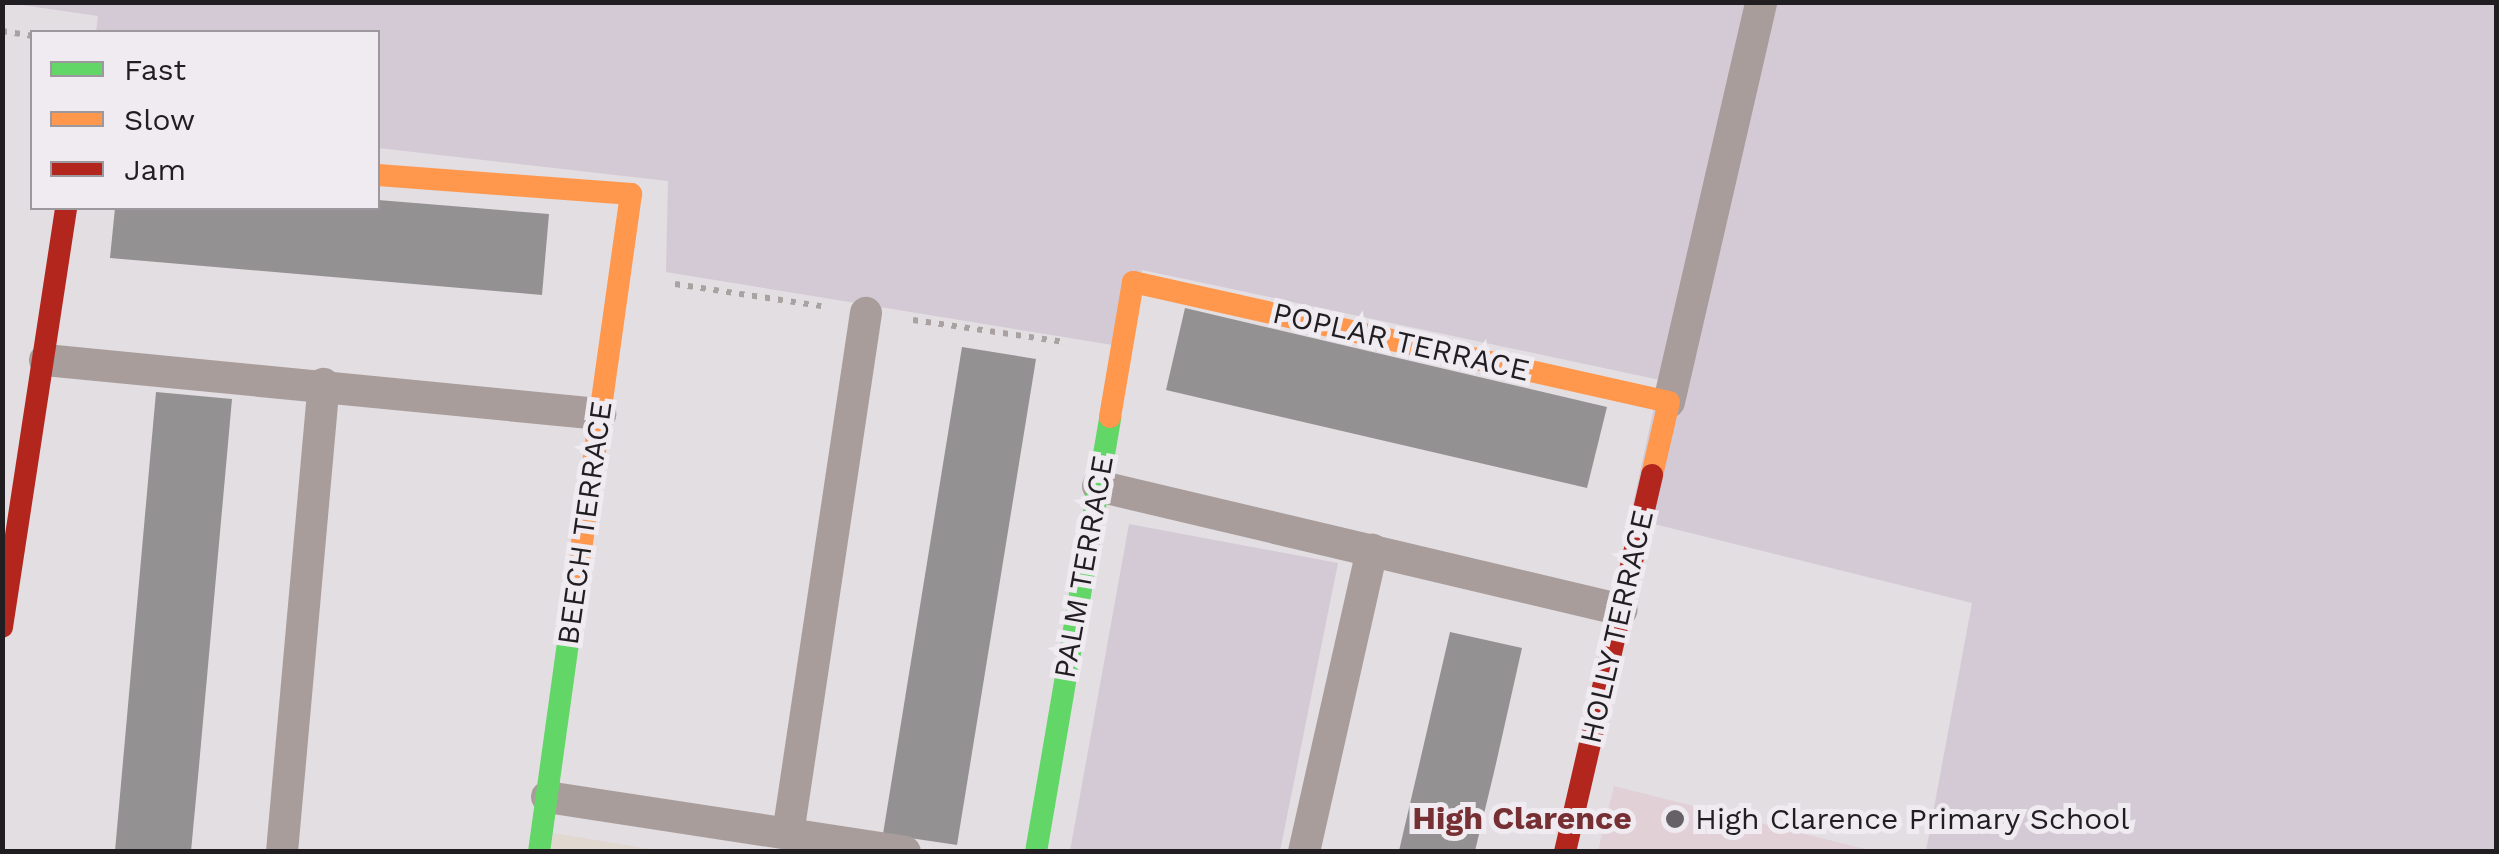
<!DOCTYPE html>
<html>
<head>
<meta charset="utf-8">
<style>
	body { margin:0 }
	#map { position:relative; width:2499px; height:854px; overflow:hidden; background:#e2dee2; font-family:"Work Sans",sans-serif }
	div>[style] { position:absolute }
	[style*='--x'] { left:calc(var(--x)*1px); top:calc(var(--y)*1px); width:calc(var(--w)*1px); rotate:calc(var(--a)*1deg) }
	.commercial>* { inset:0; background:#e1d8cf }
	.education>* { inset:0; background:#e1d1d6 }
	.green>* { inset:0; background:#d4cad5 }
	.building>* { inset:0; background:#949193 }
	.path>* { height:6px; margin-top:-3px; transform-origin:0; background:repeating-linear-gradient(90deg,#a9a2a1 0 5px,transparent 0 13px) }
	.lane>* { height:32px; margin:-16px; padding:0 16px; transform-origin:16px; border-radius:16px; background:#a99d9b }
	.fast>* { height:22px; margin:-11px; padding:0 11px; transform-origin:11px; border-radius:11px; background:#63d668 }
	.slow>* { height:22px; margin:-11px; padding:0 11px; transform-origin:11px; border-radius:11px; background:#ff974d }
	.jam>* { height:22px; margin:-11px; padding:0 11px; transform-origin:11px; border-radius:11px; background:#b3261e }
	.dots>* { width:28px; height:28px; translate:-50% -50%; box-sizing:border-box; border:5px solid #f0eaf1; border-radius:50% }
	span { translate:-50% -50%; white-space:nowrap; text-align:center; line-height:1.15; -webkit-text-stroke:10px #f0eaf1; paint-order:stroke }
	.street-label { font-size:30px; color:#211e21 }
	.poi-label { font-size:30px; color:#211e21 }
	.left { translate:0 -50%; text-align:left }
	.neighbourhood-label { font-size:32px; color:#762f32; font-weight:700 }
	.frame { position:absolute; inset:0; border:5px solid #211e21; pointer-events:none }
	.legend { position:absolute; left:30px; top:30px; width:350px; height:180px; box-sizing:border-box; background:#f0eaf1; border:2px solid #9d989e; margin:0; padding:12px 18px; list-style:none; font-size:30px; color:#211e21 }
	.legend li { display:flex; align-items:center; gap:20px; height:50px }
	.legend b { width:50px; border:2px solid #9d989e }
</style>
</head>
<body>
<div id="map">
	<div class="commercial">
		<div style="clip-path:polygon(553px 833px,662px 851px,550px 852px)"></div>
	</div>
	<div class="education">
		<div style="clip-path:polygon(1614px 786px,1873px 851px,1598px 851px)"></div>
	</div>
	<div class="green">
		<div style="clip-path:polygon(8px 3px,2496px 3px,2496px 851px,1926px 851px,1972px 603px,1630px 518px,1660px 380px,1142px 270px,1131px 348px,666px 272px,668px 181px,378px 148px,378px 32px,96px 32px,98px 16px)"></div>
		<div style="clip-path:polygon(1129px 524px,1338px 563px,1280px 851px,1070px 851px)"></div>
	</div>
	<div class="building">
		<div style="clip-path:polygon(378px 200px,549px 214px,542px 295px,110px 258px,115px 208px,378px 208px)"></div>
		<div style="clip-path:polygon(1185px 308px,1607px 407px,1587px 488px,1166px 390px)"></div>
		<div style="clip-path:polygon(962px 347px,1036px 359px,957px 845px,883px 834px)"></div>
		<div style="clip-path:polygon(156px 392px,232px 399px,198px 777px,191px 851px,115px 851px)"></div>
		<div style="clip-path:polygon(1450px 632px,1522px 648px,1495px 768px,1475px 851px,1399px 851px)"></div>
	</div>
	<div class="path">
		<div style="--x:2;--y:31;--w:30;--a:9"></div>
		<div style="--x:675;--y:284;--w:148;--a:8.6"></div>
		<div style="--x:913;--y:320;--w:153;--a:8.3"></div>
	</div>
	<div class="lane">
		<div style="--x:45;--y:360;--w:558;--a:5.56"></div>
		<div style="--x:1669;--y:402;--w:410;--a:-77"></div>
		<div style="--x:1098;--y:486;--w:538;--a:13.31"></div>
		<div style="--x:547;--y:797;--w:362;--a:8.7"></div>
		<div style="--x:788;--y:834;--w:527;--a:-81.49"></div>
		<div style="--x:282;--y:852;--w:470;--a:-84.9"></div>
		<div style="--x:1304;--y:852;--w:310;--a:-77.3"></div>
	</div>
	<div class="fast">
		<div style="--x:539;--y:852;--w:232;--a:-82.1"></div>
		<div style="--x:1036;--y:852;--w:441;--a:-80.3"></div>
	</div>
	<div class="slow">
		<div style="--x:378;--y:175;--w:254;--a:4.3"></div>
		<div style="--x:631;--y:194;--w:432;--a:98"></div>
		<div style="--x:1110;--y:417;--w:137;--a:-80.3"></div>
		<div style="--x:1133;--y:282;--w:549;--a:12.62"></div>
		<div style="--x:1669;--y:402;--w:75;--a:103.1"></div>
	</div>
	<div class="jam">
		<div style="--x:2;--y:627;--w:424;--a:-81.3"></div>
		<div style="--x:1565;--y:852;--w:387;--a:-77"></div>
	</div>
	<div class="dots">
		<div style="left:1675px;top:819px;background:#656165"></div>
	</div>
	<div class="street-label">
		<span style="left:1401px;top:342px;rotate:13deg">POPLAR TERRACE</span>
		<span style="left:585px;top:523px;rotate:-82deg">BEECH TERRACE</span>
		<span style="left:1084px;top:567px;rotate:-80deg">PALM TERRACE</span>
		<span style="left:1617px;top:627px;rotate:-77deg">HOLLY TERRACE</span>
	</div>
	<div class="poi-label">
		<span class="left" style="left:1695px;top:819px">High Clarence Primary School</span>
	</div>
	<div class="neighbourhood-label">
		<span style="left:1522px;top:818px">High Clarence</span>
	</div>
	<div class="frame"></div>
	<ul class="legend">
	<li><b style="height:12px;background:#63d668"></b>Fast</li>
	<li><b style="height:12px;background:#ff974d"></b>Slow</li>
	<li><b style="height:12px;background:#b3261e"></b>Jam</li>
	</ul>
</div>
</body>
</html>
